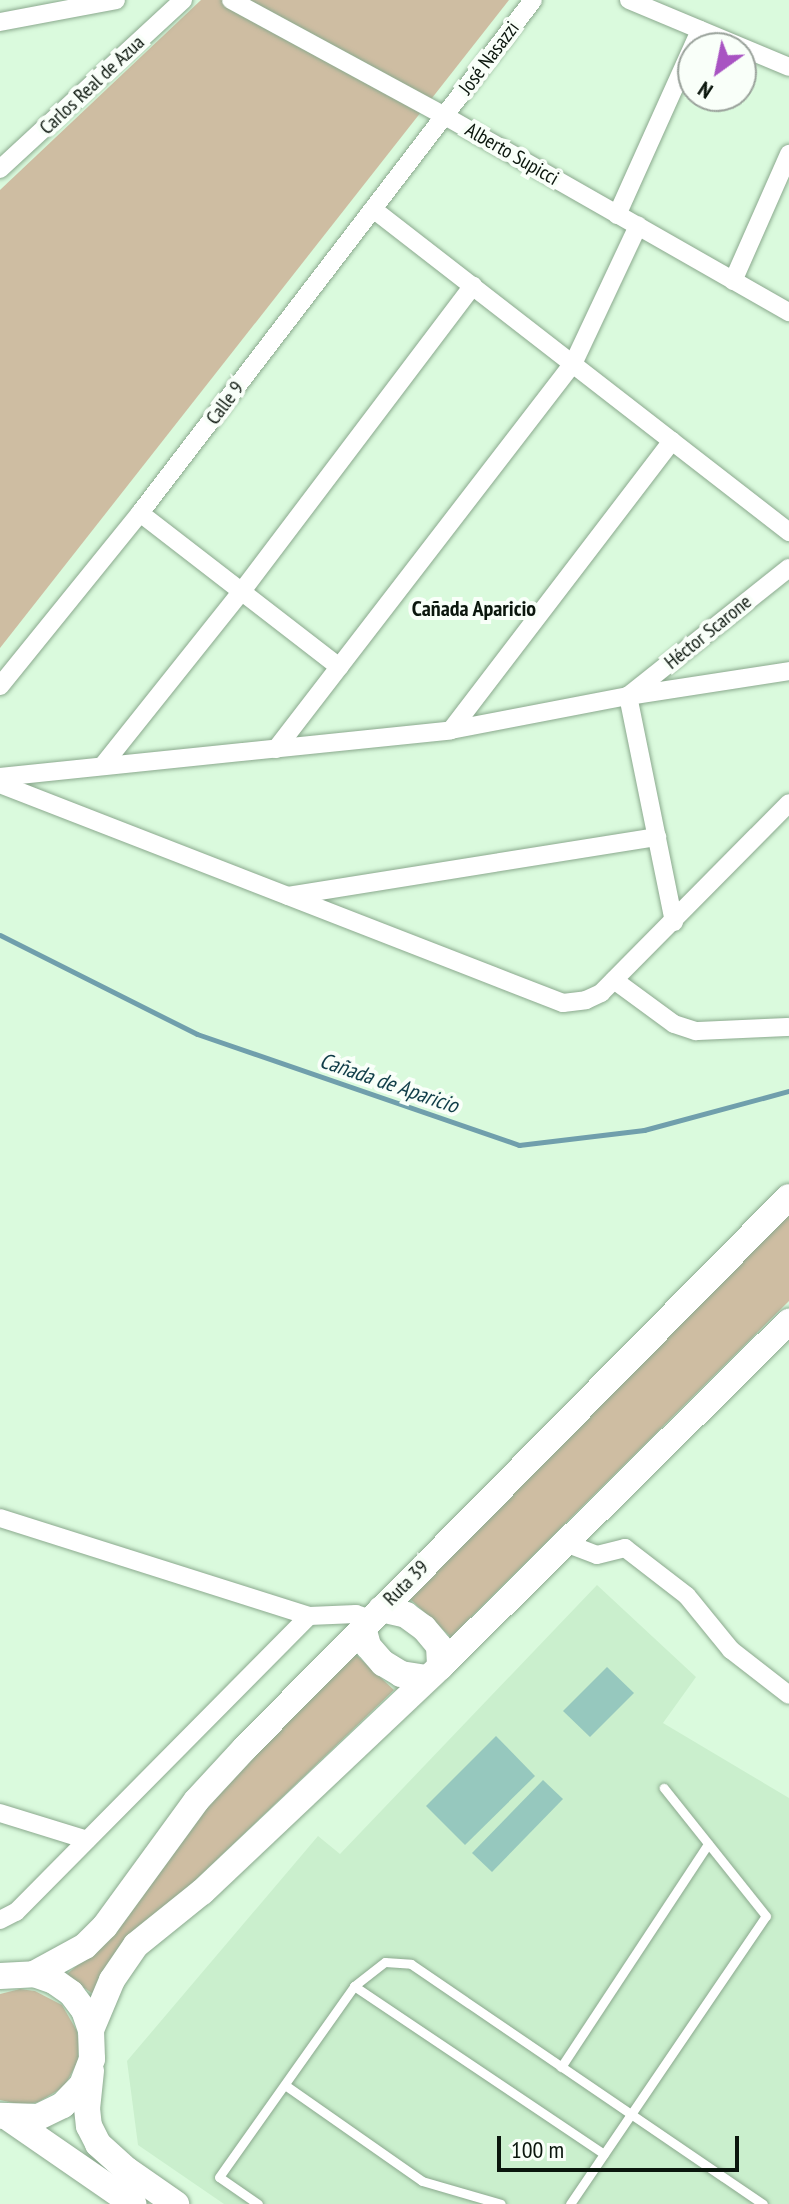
<!DOCTYPE html>
<html>
<head>
<meta charset="utf-8">
<style>
	body { margin:0 }
	#map { position:relative; width:789px; height:2204px; overflow:hidden; background:#dafadd; font-family:"PT Sans Narrow",sans-serif }
	div>[style] { position:absolute }
	[style*='--x'] { left:calc(var(--x)*1px); top:calc(var(--y)*1px); width:calc(var(--w)*1px); rotate:calc(var(--a)*1deg) }
	.built>* { inset:0; background:#caefcd }
	.green>* { inset:0; background:#cebda2 }
	.stream>* { height:5px; margin:-2.5px; padding:0 2.5px; transform-origin:2.5px; border-radius:2.5px; background:#709fac }
	.building>* { inset:0; background:#96c8be }
	.roads { filter:drop-shadow(0 0 2px #8ba98e) drop-shadow(0 0 2px #8ba98e) }
	.lane>* { height:9px; margin:-4.5px; padding:0 4.5px; transform-origin:4.5px; border-radius:4.5px; background:#fff }
	.street>* { height:18px; margin:-9px; padding:0 9px; transform-origin:9px; border-radius:9px; background:#fff }
	.secondary>* { height:26px; margin:-13px; padding:0 13px; transform-origin:13px; border-radius:13px; background:#fff }
	span { translate:-50% -50%; white-space:nowrap; text-align:center; line-height:1.15; -webkit-text-stroke:8px #f9fff9; paint-order:stroke }
	.street-label { font-size:20px; color:#0b160d }
	.neighbourhood-label { font-size:22px; color:#0b160d; font-weight:700 }
	.water-label { font-size:22px; color:#103d48; font-style:italic }
	.north { position:absolute; left:677px; top:32px; width:80px; height:80px; box-sizing:border-box; background:#f9fff9; border:2px solid #9aa29b; border-radius:50%; rotate:213deg; font-size:22px; font-weight:700; line-height:32px; text-align:center; color:#0b160d }
	.north::after { content:''; display:block; margin:auto; width:28px; height:36px; background:#a853c2; clip-path:polygon(50% 0,100% 100%,50% 72%,0 100%) }
	.scale { position:absolute; left:497px; top:2136px; width:242px; height:36px; box-sizing:border-box; border:4px solid #0b160d; border-top:0; padding-left:10px; font-size:24px; line-height:28px; white-space:nowrap; color:#0b160d; -webkit-text-stroke:6px #f9fff9; paint-order:stroke }
</style>
</head>
<body>
<div id="map">
	<div class="built">
		<div style="clip-path:polygon(597px 1585px,696px 1677px,663px 1723px,789px 1798px,789px 2204px,224px 2204px,138px 2145px,127px 2061px,318px 1836px,340px 1854px)"></div>
	</div>
	<div class="green">
		<div style="clip-path:polygon(201px 0,509px 0,0 648px,0 190px)"></div>
		<div style="clip-path:polygon(789px 1214px,789px 1301px,451px 1637px,407px 1596px)"></div>
		<div style="clip-path:polygon(352px 1651px,394px 1690px,159px 1915px,93px 1994px,66px 1975px,111px 1936px,205px 1808px)"></div>
		<div style="clip-path:polygon(20px 1989px,35px 1991px,62px 2005px,77px 2031px,79px 2045px,78px 2061px,64px 2087px,38px 2102px,23px 2105px,0 2100px,0 1994px)"></div>
	</div>
	<div class="stream">
		<div style="--x:0;--y:935;--w:220;--a:26.7"></div>
		<div style="--x:197;--y:1034;--w:341;--a:19"></div>
		<div style="--x:519;--y:1145;--w:126;--a:-6.8"></div>
		<div style="--x:644;--y:1130;--w:150;--a:-15.1"></div>
	</div>
	<div class="building">
		<div style="clip-path:polygon(607px 1667px,634px 1693px,590px 1737px,563px 1711px)"></div>
		<div style="clip-path:polygon(496px 1736px,535px 1776px,465px 1845px,426px 1806px)"></div>
		<div style="clip-path:polygon(543px 1780px,563px 1799px,492px 1872px,472px 1853px)"></div>
	</div>
	<div class="roads">
		<div class="lane">
			<div style="--x:354;--y:1986;--w:301;--a:33.9"></div>
			<div style="--x:561;--y:2067;--w:267;--a:-56.6"></div>
			<div style="--x:285;--y:2085;--w:167;--a:35"></div>
			<div style="--x:422;--y:2181;--w:82;--a:16.2"></div>
			<div style="--x:258;--y:2204;--w:47;--a:-145.3"></div>
			<div style="--x:219;--y:2177;--w:234;--a:-54.7"></div>
			<div style="--x:354;--y:1986;--w:39;--a:-38"></div>
			<div style="--x:385;--y:1962;--w:26;--a:4"></div>
			<div style="--x:411;--y:1964;--w:426;--a:34.3"></div>
			<div style="--x:570;--y:2204;--w:348;--a:-55.8"></div>
			<div style="--x:766;--y:1916;--w:164;--a:-128.6"></div>
		</div>
		<div class="street">
			<div style="--x:231;--y:0;--w:243;--a:28.5"></div>
			<div style="--x:445;--y:116;--w:396;--a:29.7"></div>
			<div style="--x:629;--y:0;--w:173;--a:22.7"></div>
			<div style="--x:0;--y:22;--w:118;--a:-10.7"></div>
			<div style="--x:0;--y:169;--w:249;--a:-42.7"></div>
			<div style="--x:373;--y:209;--w:527;--a:37.83"></div>
			<div style="--x:617;--y:215;--w:203;--a:-65.8"></div>
			<div style="--x:733;--y:281;--w:139;--a:-66.2"></div>
			<div style="--x:140;--y:513;--w:252;--a:37.7"></div>
			<div style="--x:0;--y:686;--w:223;--a:-51"></div>
			<div style="--x:140;--y:513;--w:646;--a:-52.54"></div>
			<div style="--x:451;--y:730;--w:364;--a:-52.6"></div>
			<div style="--x:276;--y:749;--w:486;--a:-52.4"></div>
			<div style="--x:573;--y:364;--w:153;--a:-64.8"></div>
			<div style="--x:103;--y:765;--w:223;--a:-51.4"></div>
			<div style="--x:242;--y:591;--w:383;--a:-52.9"></div>
			<div style="--x:0;--y:777;--w:453;--a:-5.9"></div>
			<div style="--x:451;--y:730;--w:180;--a:-10.9"></div>
			<div style="--x:628;--y:696;--w:163;--a:-8.8"></div>
			<div style="--x:0;--y:784;--w:604;--a:21.26"></div>
			<div style="--x:563;--y:1003;--w:23;--a:-7"></div>
			<div style="--x:586;--y:1000;--w:17;--a:-25"></div>
			<div style="--x:601;--y:993;--w:267;--a:-45.3"></div>
			<div style="--x:288;--y:896;--w:374;--a:-9.1"></div>
			<div style="--x:674;--y:922;--w:231;--a:-101.5"></div>
			<div style="--x:628;--y:696;--w:206;--a:-38.5"></div>
			<div style="--x:614;--y:980;--w:74;--a:36.3"></div>
			<div style="--x:674;--y:1024;--w:23;--a:18"></div>
			<div style="--x:696;--y:1031;--w:93;--a:-2.5"></div>
			<div style="--x:0;--y:1518;--w:324;--a:17.6"></div>
			<div style="--x:563;--y:1542;--w:36;--a:21"></div>
			<div style="--x:597;--y:1555;--w:29;--a:-14"></div>
			<div style="--x:625;--y:1548;--w:78;--a:37.7"></div>
			<div style="--x:687;--y:1596;--w:70;--a:50.8"></div>
			<div style="--x:731;--y:1650;--w:73;--a:37.8"></div>
			<div style="--x:0;--y:1813;--w:91;--a:17.2"></div>
			<div style="--x:0;--y:1920;--w:18;--a:-27"></div>
			<div style="--x:16;--y:1912;--w:416;--a:-45.3"></div>
			<div style="--x:309;--y:1616;--w:47;--a:-2.4"></div>
			<div style="--x:356;--y:1614;--w:16;--a:18"></div>
		</div>
		<div class="secondary">
			<div style="--x:381;--y:1609;--w:26;--a:13"></div>
			<div style="--x:406;--y:1615;--w:22;--a:36"></div>
			<div style="--x:424;--y:1628;--w:23;--a:50"></div>
			<div style="--x:439;--y:1646;--w:21;--a:87"></div>
			<div style="--x:363;--y:1627;--w:20;--a:75"></div>
			<div style="--x:368;--y:1646;--w:23;--a:49"></div>
			<div style="--x:383;--y:1663;--w:21;--a:31"></div>
			<div style="--x:401;--y:1674;--w:26;--a:9"></div>
			<div style="--x:34;--y:1974;--w:58;--a:-28.8"></div>
			<div style="--x:85;--y:1946;--w:28;--a:-45"></div>
			<div style="--x:105;--y:1926;--w:155;--a:-53.9"></div>
			<div style="--x:196;--y:1801;--w:72;--a:-47.2"></div>
			<div style="--x:245;--y:1748;--w:774;--a:-45.37"></div>
			<div style="--x:0;--y:1976;--w:34;--a:-3"></div>
			<div style="--x:34;--y:1974;--w:21;--a:19"></div>
			<div style="--x:54;--y:1981;--w:21;--a:35"></div>
			<div style="--x:71;--y:1993;--w:21;--a:53"></div>
			<div style="--x:84;--y:2010;--w:21;--a:71"></div>
			<div style="--x:91;--y:2030;--w:29;--a:88"></div>
			<div style="--x:92;--y:2059;--w:28;--a:111"></div>
			<div style="--x:82;--y:2085;--w:28;--a:134"></div>
			<div style="--x:63;--y:2105;--w:28;--a:154"></div>
			<div style="--x:38;--y:2117;--w:38;--a:-178"></div>
			<div style="--x:91;--y:2030;--w:54;--a:-67.2"></div>
			<div style="--x:112;--y:1980;--w:42;--a:-55.6"></div>
			<div style="--x:136;--y:1945;--w:85;--a:-38.8"></div>
			<div style="--x:202;--y:1892;--w:328;--a:-43.4"></div>
			<div style="--x:440;--y:1667;--w:491;--a:-44.7"></div>
			<div style="--x:91;--y:2071;--w:37;--a:96"></div>
			<div style="--x:87;--y:2108;--w:18;--a:84"></div>
			<div style="--x:89;--y:2126;--w:20;--a:63"></div>
			<div style="--x:98;--y:2144;--w:39;--a:42"></div>
			<div style="--x:127;--y:2170;--w:60;--a:34.8"></div>
			<div style="--x:10;--y:2119;--w:150;--a:34.6"></div>
		</div>
	</div>
	<div class="street-label">
		<span style="left:489px;top:58px;rotate:-53deg">José Nasazzi</span>
		<span style="left:92px;top:85px;rotate:-43deg">Carlos Real de Azua</span>
		<span style="left:512px;top:154px;rotate:30deg">Alberto Supicci</span>
		<span style="left:225px;top:403px;rotate:-53deg">Calle 9</span>
		<span style="left:708px;top:632px;rotate:-39deg">Héctor Scarone</span>
		<span style="left:406px;top:1583px;rotate:-45deg">Ruta 39</span>
	</div>
	<div class="neighbourhood-label">
		<span style="left:474px;top:609px">Cañada Aparicio</span>
	</div>
	<div class="water-label">
		<span style="left:389px;top:1083px;rotate:19deg">Cañada de Aparicio</span>
	</div>
	<div class="north">N</div>
	<div class="scale">100 m</div>
</div>
</body>
</html>
